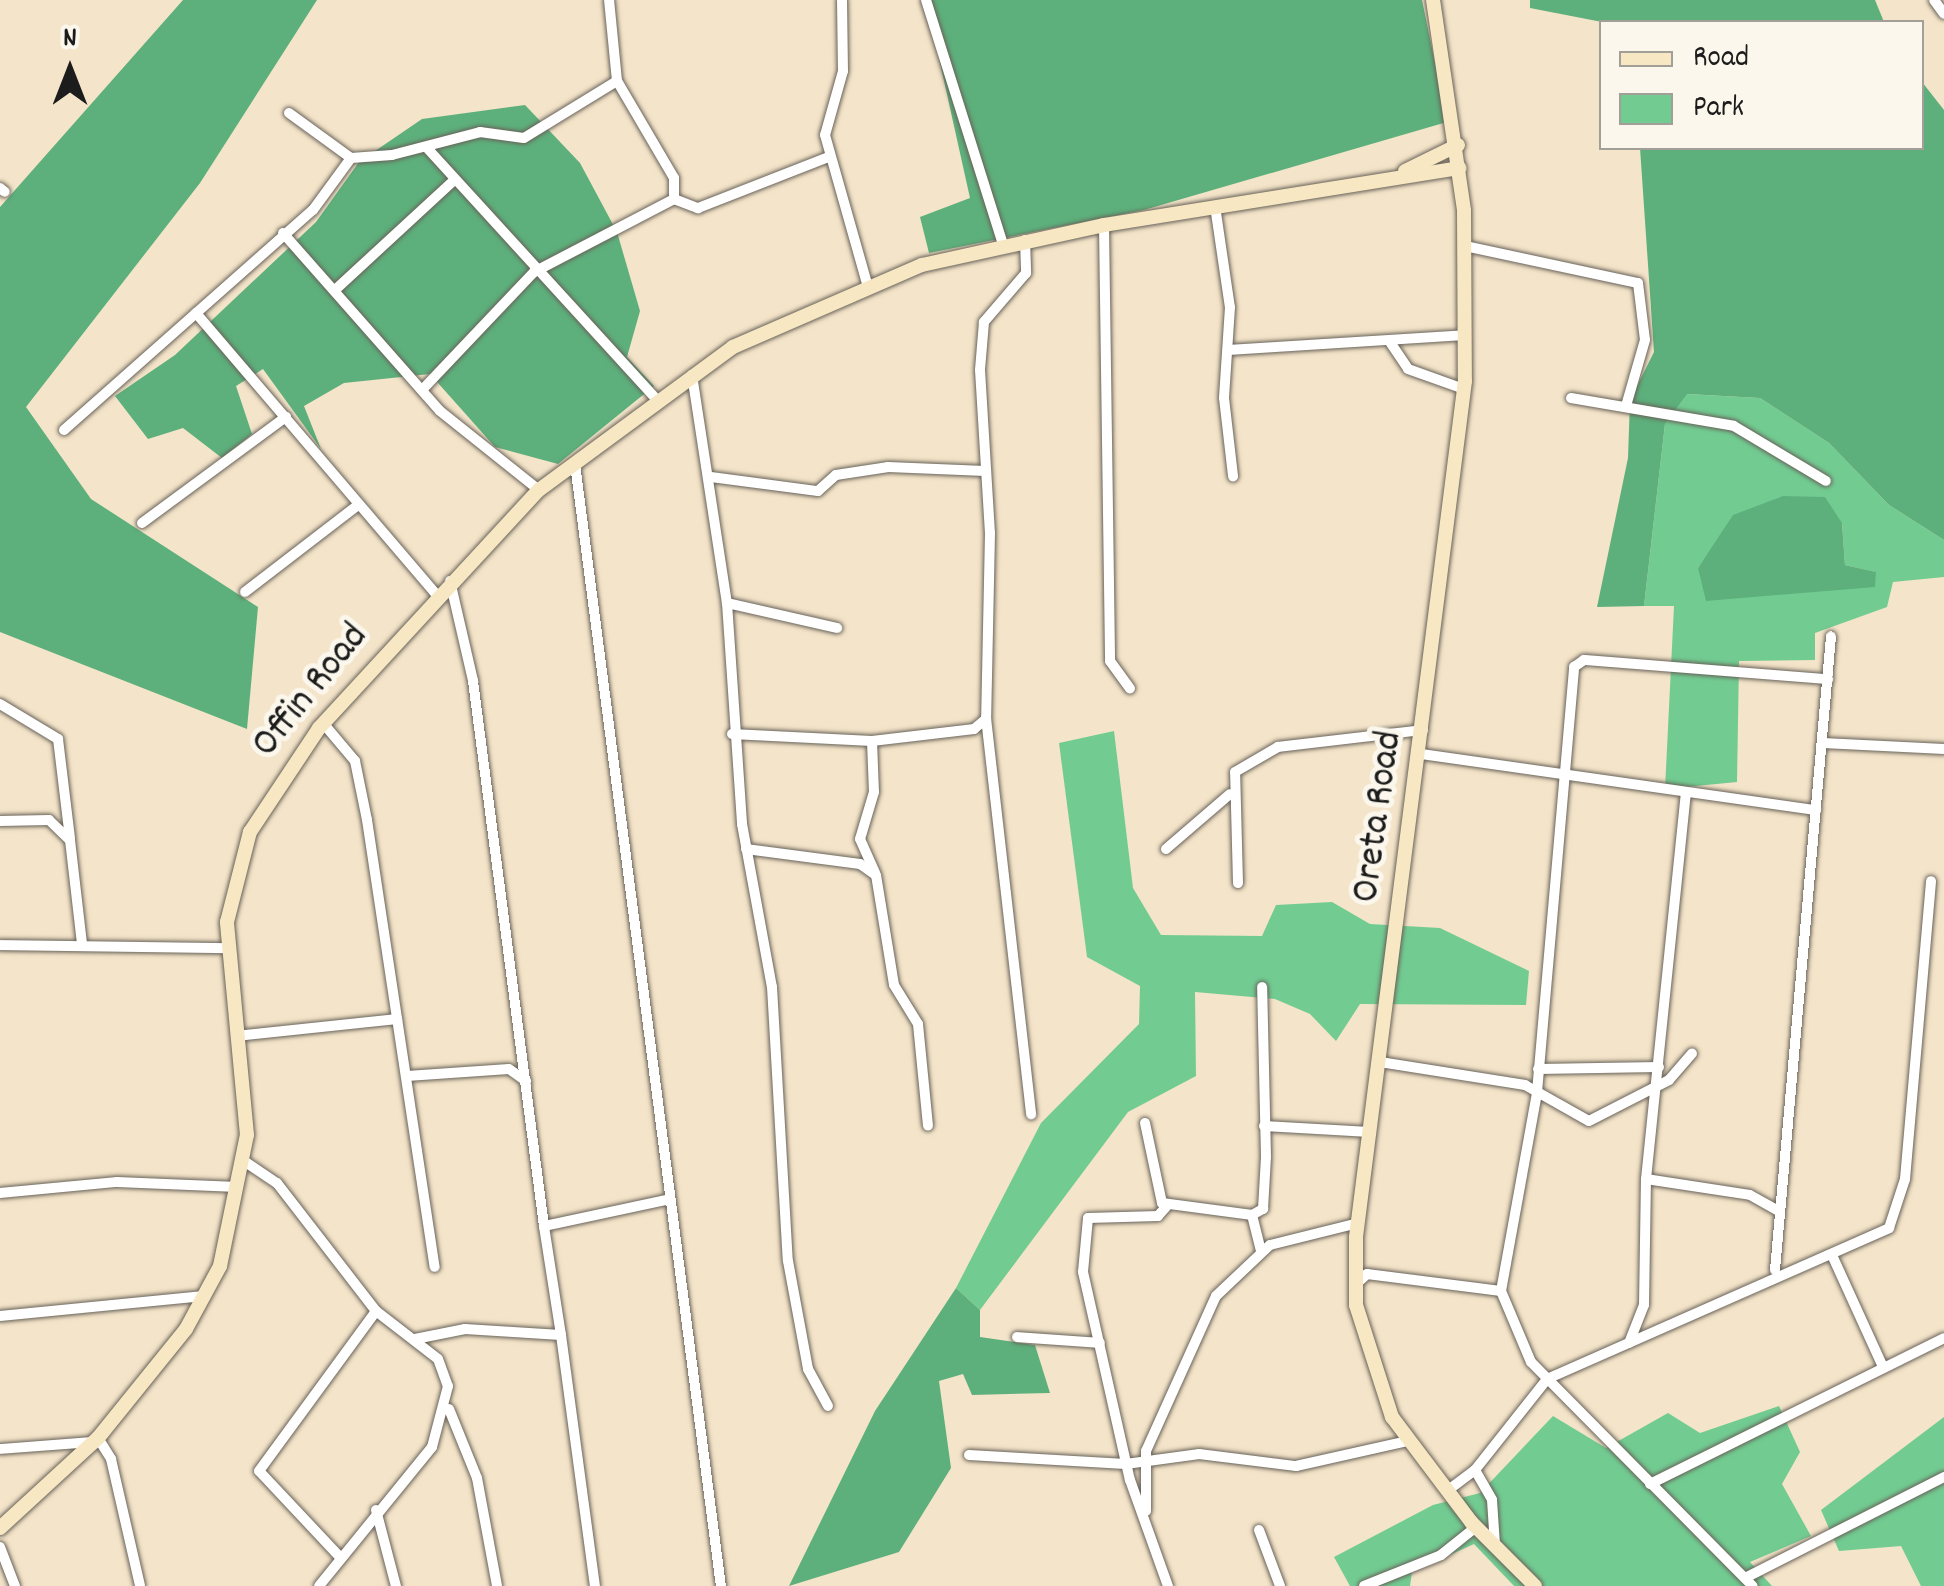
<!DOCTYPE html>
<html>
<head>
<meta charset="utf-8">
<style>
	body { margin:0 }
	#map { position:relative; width:1944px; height:1586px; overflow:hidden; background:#f4e4c9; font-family:Dekko,sans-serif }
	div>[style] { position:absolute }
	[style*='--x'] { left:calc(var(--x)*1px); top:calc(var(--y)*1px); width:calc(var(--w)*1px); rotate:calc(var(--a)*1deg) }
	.green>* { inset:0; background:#72cc92 }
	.forest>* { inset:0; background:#5db07c }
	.roads { filter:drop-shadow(0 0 2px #686259) drop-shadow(0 0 2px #686259) }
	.street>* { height:10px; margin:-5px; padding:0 5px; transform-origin:5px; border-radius:5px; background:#fff }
	.secondary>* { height:14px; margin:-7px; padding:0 7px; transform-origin:7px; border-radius:7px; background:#f7e8c3 }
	span { translate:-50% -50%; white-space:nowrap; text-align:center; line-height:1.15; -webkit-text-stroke:10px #fbf7ec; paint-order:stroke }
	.street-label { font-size:40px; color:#1c1c1c }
	.legend { position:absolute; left:1599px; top:20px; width:325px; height:130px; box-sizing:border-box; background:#fbf7ec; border:2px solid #a29f99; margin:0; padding:12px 18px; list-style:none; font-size:30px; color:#1c1c1c }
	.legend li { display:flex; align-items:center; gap:20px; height:50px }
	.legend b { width:50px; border:2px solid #a29f99 }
	.north { position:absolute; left:20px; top:20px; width:100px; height:100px; -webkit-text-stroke:8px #fbf7ec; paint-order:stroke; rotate:0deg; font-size:28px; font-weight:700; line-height:40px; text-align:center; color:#1c1c1c }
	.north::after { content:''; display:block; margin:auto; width:35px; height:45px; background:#1c1c1c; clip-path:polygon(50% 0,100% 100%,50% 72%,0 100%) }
</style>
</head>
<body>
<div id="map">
	<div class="green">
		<div style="clip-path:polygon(evenodd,1686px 394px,1760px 398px,1829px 443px,1889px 505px,1944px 540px,1944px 577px,1893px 582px,1887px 607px,1815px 633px,1815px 660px,1739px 661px,1737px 782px,1665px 789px,1674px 606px,1644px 606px,1665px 424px,1686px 394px,1842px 523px,1845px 565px,1875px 572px,1874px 587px,1698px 568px,1715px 544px,1842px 523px)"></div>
		<div style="clip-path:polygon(1114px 731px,1133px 888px,1161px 935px,1262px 936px,1276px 905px,1332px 902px,1370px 924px,1440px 928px,1529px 971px,1526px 1005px,1360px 1004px,1336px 1041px,1310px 1014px,1275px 999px,1195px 992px,1196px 1076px,1128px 1112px,980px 1310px,956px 1288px,1041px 1123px,1139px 1024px,1140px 986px,1087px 957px,1059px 743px)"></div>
		<div style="clip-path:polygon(1779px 1406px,1800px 1452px,1782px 1484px,1811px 1536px,1750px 1562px,1772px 1586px,1514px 1586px,1474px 1544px,1412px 1572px,1410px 1586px,1350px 1586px,1334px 1557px,1433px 1505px,1480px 1493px,1553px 1416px,1606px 1448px,1668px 1413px,1700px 1433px)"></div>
		<div style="clip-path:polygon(1944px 1417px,1944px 1586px,1921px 1586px,1901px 1546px,1839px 1551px,1821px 1510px)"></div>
	</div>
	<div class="forest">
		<div style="clip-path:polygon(183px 0,317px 0,200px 183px,26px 407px,91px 499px,258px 607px,247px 729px,0 632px,0 207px)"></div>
		<div style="clip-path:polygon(926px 0,1422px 0,1447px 122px,1144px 210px,929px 253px,920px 217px,970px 198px)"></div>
		<div style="clip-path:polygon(1530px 0,1875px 0,1884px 22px,1602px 22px,1530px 8px)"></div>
		<div style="clip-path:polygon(1922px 82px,1944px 110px,1944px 540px,1889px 505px,1829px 443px,1760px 398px,1687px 394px,1665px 424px,1644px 606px,1597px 607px,1628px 458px,1630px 400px,1654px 352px,1640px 148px,1922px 148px)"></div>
		<div style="clip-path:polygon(525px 105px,580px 163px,617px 232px,640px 311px,627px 357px,654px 386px,558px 464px,495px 447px,430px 374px,344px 383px,304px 406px,321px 449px,263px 369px,236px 386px,252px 434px,222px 458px,183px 428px,148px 439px,115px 396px,175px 355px,316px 222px,359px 162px,422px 119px)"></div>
		<div style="clip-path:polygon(1783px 496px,1825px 497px,1842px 523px,1845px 565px,1876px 572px,1875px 587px,1706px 601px,1698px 568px,1733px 515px)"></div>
		<div style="clip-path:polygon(956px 1288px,980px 1310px,980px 1337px,1035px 1345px,1050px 1393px,972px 1395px,963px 1374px,939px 1381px,951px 1468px,899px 1552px,789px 1586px,875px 1411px)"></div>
	</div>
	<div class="roads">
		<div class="street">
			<div style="--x:842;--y:0;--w:71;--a:89.2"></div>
			<div style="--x:843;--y:71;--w:66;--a:105.7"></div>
			<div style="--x:825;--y:135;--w:158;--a:74.2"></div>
			<div style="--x:926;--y:0;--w:256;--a:72.5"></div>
			<div style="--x:1934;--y:0;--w:17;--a:54"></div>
			<div style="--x:289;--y:113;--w:77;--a:36"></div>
			<div style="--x:351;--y:158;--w:41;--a:-4.2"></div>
			<div style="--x:392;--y:155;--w:91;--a:-14.6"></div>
			<div style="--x:480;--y:132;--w:44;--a:7.8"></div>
			<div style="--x:524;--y:138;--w:109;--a:-31.5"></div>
			<div style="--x:428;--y:149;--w:340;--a:47.6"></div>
			<div style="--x:0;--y:188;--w:6;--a:39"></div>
			<div style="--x:674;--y:199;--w:26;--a:21"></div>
			<div style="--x:698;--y:208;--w:141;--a:-21.3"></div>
			<div style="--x:1215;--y:206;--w:102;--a:81.6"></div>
			<div style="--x:1230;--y:307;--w:91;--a:93.8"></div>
			<div style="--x:1224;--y:398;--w:79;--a:83.4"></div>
			<div style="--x:1104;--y:225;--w:436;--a:89.2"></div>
			<div style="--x:1110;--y:661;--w:34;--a:54"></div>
			<div style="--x:283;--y:233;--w:237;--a:48.6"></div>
			<div style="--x:440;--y:411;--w:127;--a:38.6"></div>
			<div style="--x:1025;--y:240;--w:33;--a:88"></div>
			<div style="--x:1026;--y:273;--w:65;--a:130.6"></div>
			<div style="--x:984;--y:322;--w:48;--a:94.8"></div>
			<div style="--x:980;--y:370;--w:163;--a:86.5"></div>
			<div style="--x:990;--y:533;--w:185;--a:91.2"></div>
			<div style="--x:986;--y:718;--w:399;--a:83.5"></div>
			<div style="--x:1465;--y:246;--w:177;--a:12.1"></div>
			<div style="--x:1638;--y:283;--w:57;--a:83"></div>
			<div style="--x:1645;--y:340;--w:69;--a:106.1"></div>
			<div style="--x:335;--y:290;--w:161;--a:-42.7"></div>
			<div style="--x:196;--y:313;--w:370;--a:49.5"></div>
			<div style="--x:1390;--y:342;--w:32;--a:56"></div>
			<div style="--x:1408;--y:369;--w:59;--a:19.7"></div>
			<div style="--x:1228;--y:350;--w:237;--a:-3.6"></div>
			<div style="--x:692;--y:375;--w:231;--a:81.3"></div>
			<div style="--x:727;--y:603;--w:222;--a:86.1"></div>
			<div style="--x:742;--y:824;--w:166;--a:79.6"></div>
			<div style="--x:772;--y:987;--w:274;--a:86.7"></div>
			<div style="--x:788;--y:1261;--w:110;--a:79.5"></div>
			<div style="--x:808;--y:1369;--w:42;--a:61.6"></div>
			<div style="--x:422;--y:390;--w:163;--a:-46.5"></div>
			<div style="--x:534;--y:272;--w:158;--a:-27.5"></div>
			<div style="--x:674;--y:199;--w:21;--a:-90"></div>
			<div style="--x:674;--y:178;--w:113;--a:-120.4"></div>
			<div style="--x:617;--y:81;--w:81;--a:-95.6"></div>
			<div style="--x:1571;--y:398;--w:165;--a:9.7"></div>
			<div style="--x:1734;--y:426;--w:107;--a:30.9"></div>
			<div style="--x:64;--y:430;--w:332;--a:-41.5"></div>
			<div style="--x:313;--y:210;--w:64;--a:-53.8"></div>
			<div style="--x:575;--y:464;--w:1131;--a:82.59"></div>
			<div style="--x:711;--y:477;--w:108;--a:7.5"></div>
			<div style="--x:818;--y:491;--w:24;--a:-42"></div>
			<div style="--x:836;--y:475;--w:53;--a:-8.7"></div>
			<div style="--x:888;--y:467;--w:97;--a:2.4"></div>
			<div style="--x:142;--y:523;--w:179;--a:-36.4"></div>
			<div style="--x:450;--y:581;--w:103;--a:77"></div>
			<div style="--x:473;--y:681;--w:550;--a:82.58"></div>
			<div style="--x:245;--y:592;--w:143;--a:-37.6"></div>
			<div style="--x:727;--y:603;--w:113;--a:12.8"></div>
			<div style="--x:0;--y:704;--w:68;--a:31.1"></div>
			<div style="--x:58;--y:739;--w:100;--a:83.1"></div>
			<div style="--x:323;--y:723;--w:50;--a:49.9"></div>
			<div style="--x:355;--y:761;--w:60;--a:78.5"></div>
			<div style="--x:367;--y:820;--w:452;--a:81.4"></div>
			<div style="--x:732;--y:734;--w:140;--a:2.9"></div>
			<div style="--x:872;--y:741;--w:103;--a:-6.7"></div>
			<div style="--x:974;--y:729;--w:16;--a:-40"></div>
			<div style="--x:872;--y:741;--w:51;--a:87.8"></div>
			<div style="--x:874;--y:792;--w:49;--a:106.6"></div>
			<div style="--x:860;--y:839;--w:37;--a:66"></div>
			<div style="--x:1823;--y:743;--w:121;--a:2.8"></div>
			<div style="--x:1421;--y:754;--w:399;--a:8.1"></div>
			<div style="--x:0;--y:821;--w:49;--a:-1.2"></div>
			<div style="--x:49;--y:820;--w:29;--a:44"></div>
			<div style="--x:70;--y:840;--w:104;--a:83.4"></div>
			<div style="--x:746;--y:849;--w:115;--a:7.5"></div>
			<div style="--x:860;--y:864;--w:19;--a:35"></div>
			<div style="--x:876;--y:875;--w:111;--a:80.7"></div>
			<div style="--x:894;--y:985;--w:46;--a:58.4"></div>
			<div style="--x:918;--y:1024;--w:102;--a:84.4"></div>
			<div style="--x:1166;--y:849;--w:84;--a:-40.7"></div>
			<div style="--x:1238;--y:883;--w:111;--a:-91.5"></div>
			<div style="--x:1235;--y:772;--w:50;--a:-30.2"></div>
			<div style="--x:1278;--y:747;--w:146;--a:-6.7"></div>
			<div style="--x:0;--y:945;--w:227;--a:0.8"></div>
			<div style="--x:236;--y:1036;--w:162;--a:-6"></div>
			<div style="--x:1380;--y:1062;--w:147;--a:9"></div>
			<div style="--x:1525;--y:1085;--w:73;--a:29.4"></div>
			<div style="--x:1589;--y:1121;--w:90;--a:-27.1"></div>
			<div style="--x:1669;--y:1080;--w:35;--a:-49"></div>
			<div style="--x:1538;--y:1069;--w:121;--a:-0.9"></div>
			<div style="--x:407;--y:1076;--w:102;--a:-3.9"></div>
			<div style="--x:509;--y:1069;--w:21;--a:35"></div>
			<div style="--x:1145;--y:1123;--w:82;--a:78"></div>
			<div style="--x:1162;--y:1203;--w:91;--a:7.6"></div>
			<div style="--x:1252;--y:1215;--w:37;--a:76"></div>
			<div style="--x:1264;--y:1126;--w:106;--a:3.2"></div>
			<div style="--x:244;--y:1161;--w:40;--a:34"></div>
			<div style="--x:277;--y:1183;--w:162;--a:52.3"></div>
			<div style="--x:376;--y:1311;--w:78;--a:37.7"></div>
			<div style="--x:438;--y:1359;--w:29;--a:70"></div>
			<div style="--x:448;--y:1386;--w:63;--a:104.7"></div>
			<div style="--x:432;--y:1447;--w:179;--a:129.1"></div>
			<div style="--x:1646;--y:1179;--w:105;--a:8.7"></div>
			<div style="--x:1750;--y:1195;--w:31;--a:29"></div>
			<div style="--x:0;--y:1193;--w:118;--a:-5.4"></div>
			<div style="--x:117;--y:1182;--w:121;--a:2.4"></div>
			<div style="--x:1166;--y:1207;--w:12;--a:132"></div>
			<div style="--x:1158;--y:1216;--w:70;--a:178.4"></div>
			<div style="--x:1088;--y:1218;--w:54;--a:95.3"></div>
			<div style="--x:1083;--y:1272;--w:213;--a:77.3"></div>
			<div style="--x:1130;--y:1480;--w:113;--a:70.3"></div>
			<div style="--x:1252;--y:1215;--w:13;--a:-29"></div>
			<div style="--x:1263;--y:1209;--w:52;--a:-86.7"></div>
			<div style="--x:1266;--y:1157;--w:170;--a:-91.3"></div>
			<div style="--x:1832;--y:1255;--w:123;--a:65.5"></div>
			<div style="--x:1775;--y:1270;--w:636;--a:-84.95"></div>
			<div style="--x:1356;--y:1284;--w:15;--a:-42"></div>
			<div style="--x:1367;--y:1274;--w:135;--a:7.2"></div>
			<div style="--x:1501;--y:1291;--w:77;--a:67.1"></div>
			<div style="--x:1531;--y:1362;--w:315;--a:45.3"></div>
			<div style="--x:1501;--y:1291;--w:202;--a:-79.7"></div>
			<div style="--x:1537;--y:1092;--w:427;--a:-85"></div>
			<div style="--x:1574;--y:667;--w:12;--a:-35"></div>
			<div style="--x:1584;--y:660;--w:245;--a:4.5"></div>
			<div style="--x:0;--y:1316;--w:205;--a:-5.6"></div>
			<div style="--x:561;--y:1335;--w:110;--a:-98.9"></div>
			<div style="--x:544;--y:1226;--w:125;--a:-12"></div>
			<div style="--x:1017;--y:1337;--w:83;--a:4.1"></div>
			<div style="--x:415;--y:1339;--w:51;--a:-11.3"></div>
			<div style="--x:465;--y:1329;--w:96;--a:3.6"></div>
			<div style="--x:561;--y:1335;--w:253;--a:82.3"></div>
			<div style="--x:1629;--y:1343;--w:41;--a:-68.5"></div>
			<div style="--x:1644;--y:1305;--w:126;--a:-89.1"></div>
			<div style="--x:1646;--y:1179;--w:387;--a:-84.1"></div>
			<div style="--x:449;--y:1409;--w:74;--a:67.9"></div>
			<div style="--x:477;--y:1478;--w:110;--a:79.5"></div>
			<div style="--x:98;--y:1438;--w:25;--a:58"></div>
			<div style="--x:111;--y:1459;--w:130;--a:77.1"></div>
			<div style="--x:0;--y:1449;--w:94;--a:-4.3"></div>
			<div style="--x:969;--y:1455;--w:157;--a:3.3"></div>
			<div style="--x:1126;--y:1464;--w:74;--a:-7.8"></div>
			<div style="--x:1199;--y:1454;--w:98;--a:7.1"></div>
			<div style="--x:1296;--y:1466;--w:115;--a:-12.6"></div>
			<div style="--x:1475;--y:1470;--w:34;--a:60"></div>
			<div style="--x:1492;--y:1500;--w:45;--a:86.2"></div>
			<div style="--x:1650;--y:1484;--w:328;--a:-26.4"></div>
			<div style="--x:1447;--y:1491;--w:35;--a:-37"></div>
			<div style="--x:1475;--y:1470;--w:116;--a:-51.6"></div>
			<div style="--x:1547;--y:1379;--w:374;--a:-23.8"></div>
			<div style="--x:1889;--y:1228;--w:52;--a:-71.9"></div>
			<div style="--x:1905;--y:1179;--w:299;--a:-85"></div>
			<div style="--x:376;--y:1510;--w:79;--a:75.3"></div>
			<div style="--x:1146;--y:1511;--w:60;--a:-90"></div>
			<div style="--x:1146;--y:1451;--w:170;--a:-65.7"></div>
			<div style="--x:1216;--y:1296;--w:74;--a:-43.4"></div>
			<div style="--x:1270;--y:1245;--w:91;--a:-14"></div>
			<div style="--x:1259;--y:1530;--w:60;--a:69.4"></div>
			<div style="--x:0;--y:1547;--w:42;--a:69"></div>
			<div style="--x:338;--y:1555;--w:115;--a:-133.2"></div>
			<div style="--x:259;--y:1471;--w:198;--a:-53.8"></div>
			<div style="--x:1745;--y:1578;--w:223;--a:-26.9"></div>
			<div style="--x:1364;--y:1586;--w:83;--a:-21.9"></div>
			<div style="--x:1441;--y:1555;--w:45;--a:-38.7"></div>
		</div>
		<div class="secondary">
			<div style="--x:1433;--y:0;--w:213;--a:81.6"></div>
			<div style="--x:1464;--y:211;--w:170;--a:89.7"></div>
			<div style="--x:1465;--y:381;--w:863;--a:97.26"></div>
			<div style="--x:1356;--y:1237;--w:68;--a:90"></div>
			<div style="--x:1356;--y:1305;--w:118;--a:72.2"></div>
			<div style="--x:1392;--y:1417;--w:133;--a:53"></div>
			<div style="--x:1472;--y:1523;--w:89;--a:45"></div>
			<div style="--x:1405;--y:171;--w:59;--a:-26.1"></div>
			<div style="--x:0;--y:1528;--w:133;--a:-42.6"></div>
			<div style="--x:98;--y:1438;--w:140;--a:-51.1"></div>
			<div style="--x:186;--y:1329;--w:72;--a:-61.6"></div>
			<div style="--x:220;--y:1266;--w:134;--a:-78.4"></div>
			<div style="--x:247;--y:1135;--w:214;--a:-95.4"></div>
			<div style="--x:227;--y:922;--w:93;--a:-75.7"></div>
			<div style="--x:250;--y:832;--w:125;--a:-56.4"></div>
			<div style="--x:319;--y:728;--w:324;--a:-47.3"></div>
			<div style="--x:539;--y:490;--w:241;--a:-36.4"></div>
			<div style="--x:733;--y:347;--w:206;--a:-23.5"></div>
			<div style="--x:922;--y:265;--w:186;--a:-12.4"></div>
			<div style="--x:1104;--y:225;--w:360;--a:-9.1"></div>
		</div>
	</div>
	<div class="street-label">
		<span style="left:312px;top:692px;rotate:-51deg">Offin Road</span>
		<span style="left:1380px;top:817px;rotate:-82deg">Oreta Road</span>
	</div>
	<ul class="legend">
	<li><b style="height:12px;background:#f7e8c3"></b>Road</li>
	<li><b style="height:28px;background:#72cc92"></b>Park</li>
	</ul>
	<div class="north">N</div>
</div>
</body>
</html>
